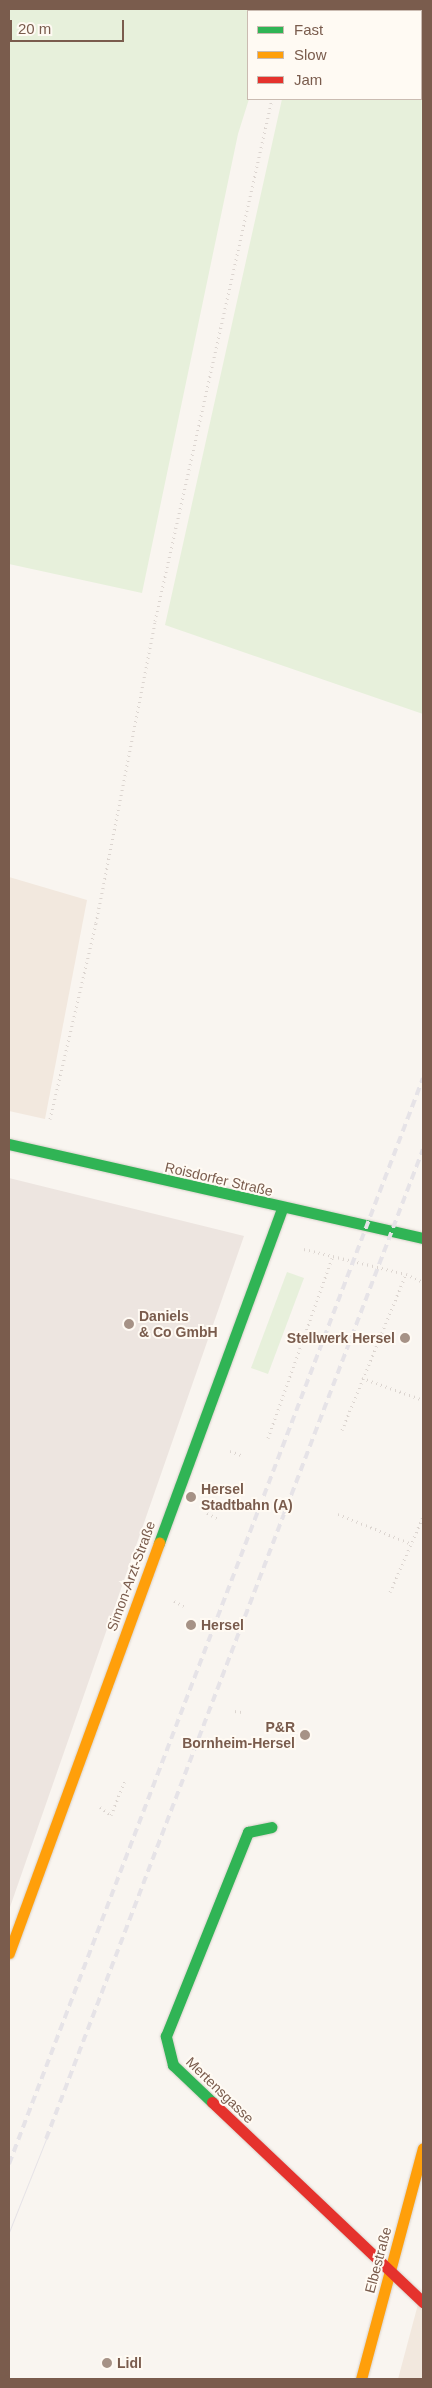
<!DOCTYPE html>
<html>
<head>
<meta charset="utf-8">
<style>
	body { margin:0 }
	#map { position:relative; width:432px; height:2388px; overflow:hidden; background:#f9f5f0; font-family:Helvetica,sans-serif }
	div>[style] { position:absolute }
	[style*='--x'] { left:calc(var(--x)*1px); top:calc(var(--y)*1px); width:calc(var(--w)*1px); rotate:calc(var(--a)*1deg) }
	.residential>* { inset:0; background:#f2e8de }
	.industrial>* { inset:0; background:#ede5e0 }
	.green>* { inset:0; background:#e7f0db }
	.path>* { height:3px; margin-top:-1.5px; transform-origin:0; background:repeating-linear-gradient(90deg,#dcd5d0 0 1px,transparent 0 5px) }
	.roads { filter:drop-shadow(0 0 1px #d9d2cb) drop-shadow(0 0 1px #d9d2cb) }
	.fast>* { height:11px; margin:-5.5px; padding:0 5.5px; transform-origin:5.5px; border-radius:5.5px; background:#30b455 }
	.slow>* { height:11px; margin:-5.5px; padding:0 5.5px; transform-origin:5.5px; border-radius:5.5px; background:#ff9f0a }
	.jam>* { height:11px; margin:-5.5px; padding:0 5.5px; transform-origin:5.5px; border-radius:5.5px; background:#e5322d }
	.tram>* { height:1px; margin:-0.5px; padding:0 0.5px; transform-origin:0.5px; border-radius:0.5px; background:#e6e3e7 }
	.rail>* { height:4px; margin-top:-2px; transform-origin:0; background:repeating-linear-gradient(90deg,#e6e3e7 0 8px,transparent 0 13px) }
	.dots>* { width:14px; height:14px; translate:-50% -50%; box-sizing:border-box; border:2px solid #fffaf3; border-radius:50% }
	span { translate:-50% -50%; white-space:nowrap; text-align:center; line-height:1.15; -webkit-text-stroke:4px #fffaf3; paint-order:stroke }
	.street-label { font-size:14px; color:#7a5c4d }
	.poi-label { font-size:14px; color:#7a5c4d; font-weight:700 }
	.left { translate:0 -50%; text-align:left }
	.right { translate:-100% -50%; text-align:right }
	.frame { position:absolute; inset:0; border:10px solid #7a5c4d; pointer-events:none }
	.legend { position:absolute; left:247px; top:10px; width:175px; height:90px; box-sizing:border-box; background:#fffaf3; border:1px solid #cabbb1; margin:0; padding:6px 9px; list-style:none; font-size:15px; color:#7a5c4d }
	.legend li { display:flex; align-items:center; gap:10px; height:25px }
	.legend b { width:25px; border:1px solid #cabbb1 }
	.scale { position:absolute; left:10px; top:20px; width:114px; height:22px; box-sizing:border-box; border:2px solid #7a5c4d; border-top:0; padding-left:6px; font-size:15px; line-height:18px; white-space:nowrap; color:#7a5c4d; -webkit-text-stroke:4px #fffaf3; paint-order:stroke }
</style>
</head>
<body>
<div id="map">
	<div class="residential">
		<div style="clip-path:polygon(9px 877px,87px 900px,45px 1119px,9px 1111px)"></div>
		<div style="clip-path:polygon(423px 2284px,423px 2379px,398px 2379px,421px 2293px)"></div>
	</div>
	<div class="industrial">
		<div style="clip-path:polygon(9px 1178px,244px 1236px,9px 1910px)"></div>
	</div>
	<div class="green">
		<div style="clip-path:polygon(9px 9px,278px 9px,248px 11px,249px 99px,238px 134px,142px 593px,9px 564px)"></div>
		<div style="clip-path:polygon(302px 9px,423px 9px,423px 714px,165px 625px,282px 99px,421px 99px,421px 11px)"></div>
		<div style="clip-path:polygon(287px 1272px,304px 1278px,268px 1374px,251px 1368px)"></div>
	</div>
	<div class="path">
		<div style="--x:292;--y:11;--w:2;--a:-90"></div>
		<div style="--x:50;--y:1119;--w:201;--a:-76.8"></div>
		<div style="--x:96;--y:923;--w:308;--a:-78.9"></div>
		<div style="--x:155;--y:621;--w:535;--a:-77.37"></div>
		<div style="--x:304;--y:1249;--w:105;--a:13.8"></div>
		<div style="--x:406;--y:1274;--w:19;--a:25"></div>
		<div style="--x:362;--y:1378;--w:65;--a:19.8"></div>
		<div style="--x:342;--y:1430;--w:169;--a:-67.7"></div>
		<div style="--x:268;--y:1438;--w:191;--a:-70.4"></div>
		<div style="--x:230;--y:1451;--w:12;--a:20"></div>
		<div style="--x:207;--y:1513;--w:11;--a:27"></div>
		<div style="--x:338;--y:1514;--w:80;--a:22.1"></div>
		<div style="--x:390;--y:1592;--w:82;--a:-66.3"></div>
		<div style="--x:174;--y:1601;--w:11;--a:27"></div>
		<div style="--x:235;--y:1711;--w:6;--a:9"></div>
		<div style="--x:100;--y:1807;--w:14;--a:36"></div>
		<div style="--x:111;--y:1815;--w:38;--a:-68"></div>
	</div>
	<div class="roads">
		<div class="fast">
			<div style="--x:9;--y:1144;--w:425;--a:12.8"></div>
			<div style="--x:159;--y:1543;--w:356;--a:-69.8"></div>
			<div style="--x:212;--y:2102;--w:54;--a:-136.5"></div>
			<div style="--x:173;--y:2065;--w:30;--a:-104"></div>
			<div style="--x:166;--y:2036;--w:220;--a:-68.1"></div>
			<div style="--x:248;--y:1832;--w:24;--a:-12"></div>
		</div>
		<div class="slow">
			<div style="--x:9;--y:1953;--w:437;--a:-69.9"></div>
			<div style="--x:361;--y:2379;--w:239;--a:-75"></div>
		</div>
		<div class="jam">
			<div style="--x:212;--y:2102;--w:291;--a:43.5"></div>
		</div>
	</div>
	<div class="tram">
		<div style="--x:9;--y:2232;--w:100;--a:-68.3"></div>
	</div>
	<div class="rail">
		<div style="--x:46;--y:2139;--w:1059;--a:-69.15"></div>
		<div style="--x:9;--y:2164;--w:1162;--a:-69.13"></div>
	</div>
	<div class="dots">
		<div style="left:129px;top:1324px;background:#a69286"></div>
		<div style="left:405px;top:1338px;background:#a69286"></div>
		<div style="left:191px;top:1497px;background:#a69286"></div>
		<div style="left:191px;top:1625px;background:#a69286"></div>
		<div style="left:305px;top:1735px;background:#a69286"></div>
		<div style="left:107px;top:2363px;background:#a69286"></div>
	</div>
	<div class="street-label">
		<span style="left:219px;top:1179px;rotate:13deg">Roisdorfer Straße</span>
		<span style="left:131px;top:1576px;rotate:-70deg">Simon-Arzt-Straße</span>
		<span style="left:220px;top:2090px;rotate:44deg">Mertensgasse</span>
		<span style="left:378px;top:2260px;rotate:-75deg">Elbestraße</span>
	</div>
	<div class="poi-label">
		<span class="left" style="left:139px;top:1324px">Daniels<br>&amp; Co GmbH</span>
		<span class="right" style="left:395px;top:1338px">Stellwerk Hersel</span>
		<span class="left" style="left:201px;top:1497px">Hersel<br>Stadtbahn (A)</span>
		<span class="left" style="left:201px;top:1625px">Hersel</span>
		<span class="right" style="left:295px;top:1735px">P&amp;R<br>Bornheim-Hersel</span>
		<span class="left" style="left:117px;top:2363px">Lidl</span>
	</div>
	<div class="frame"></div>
	<ul class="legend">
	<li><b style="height:6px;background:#30b455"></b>Fast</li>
	<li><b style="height:6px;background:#ff9f0a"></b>Slow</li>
	<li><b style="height:6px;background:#e5322d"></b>Jam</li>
	</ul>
	<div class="scale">20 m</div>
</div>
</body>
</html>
